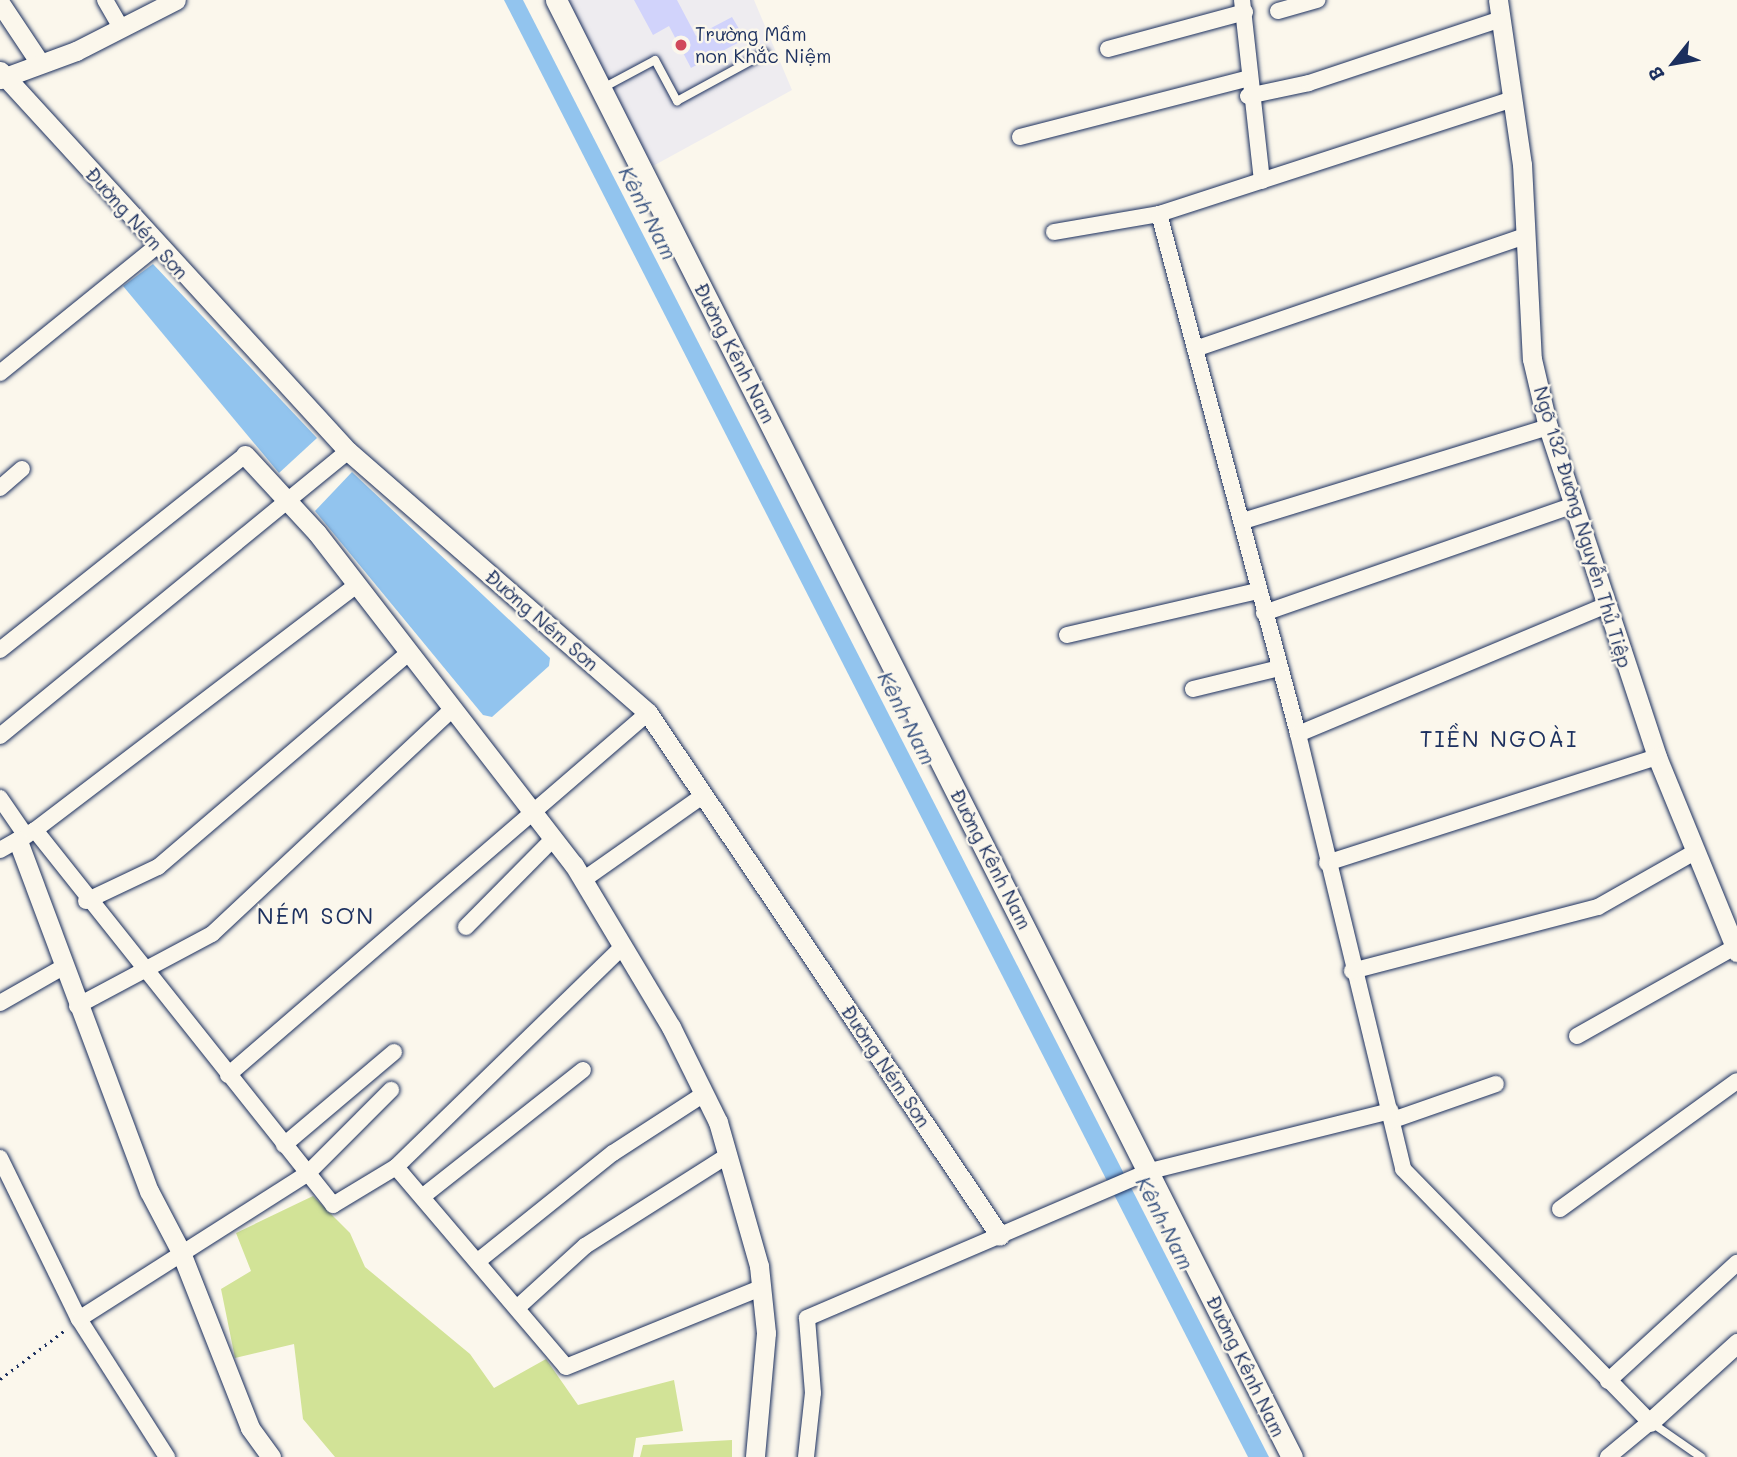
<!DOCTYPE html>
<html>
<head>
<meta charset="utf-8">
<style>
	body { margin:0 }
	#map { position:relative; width:1737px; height:1457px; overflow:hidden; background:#fbf7ec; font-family:Mali,sans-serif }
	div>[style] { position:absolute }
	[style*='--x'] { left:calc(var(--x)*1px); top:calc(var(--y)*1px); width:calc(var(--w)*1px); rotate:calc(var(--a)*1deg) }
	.built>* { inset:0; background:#eeecf0 }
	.green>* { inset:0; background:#d2e397 }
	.water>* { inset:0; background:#92c4ee }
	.building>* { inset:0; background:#d1d3fb }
	.path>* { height:2.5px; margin-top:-1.25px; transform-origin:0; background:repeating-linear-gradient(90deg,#1b2f5e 0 2px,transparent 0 7px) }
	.roads { filter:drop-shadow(0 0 2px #1b2f5e) drop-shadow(0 0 2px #1b2f5e) }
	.service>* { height:8px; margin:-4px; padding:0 4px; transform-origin:4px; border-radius:4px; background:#fbf7ec }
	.minor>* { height:16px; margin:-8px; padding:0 8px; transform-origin:8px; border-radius:8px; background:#fbf7ec }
	.tertiary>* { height:19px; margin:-9.5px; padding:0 9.5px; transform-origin:9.5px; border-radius:9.5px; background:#fbf7ec }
	.secondary>* { height:21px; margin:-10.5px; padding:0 10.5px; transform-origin:10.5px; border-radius:10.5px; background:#fbf7ec }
	.dots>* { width:19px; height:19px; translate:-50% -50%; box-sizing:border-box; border:4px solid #fbf7ec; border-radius:50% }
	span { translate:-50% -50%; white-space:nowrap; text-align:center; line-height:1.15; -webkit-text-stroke:5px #fbf7ec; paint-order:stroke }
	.poi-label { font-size:19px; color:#1b2f5e }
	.left { translate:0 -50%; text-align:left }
	.street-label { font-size:19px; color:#1b2f5e }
	.water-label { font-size:21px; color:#395482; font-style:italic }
	.quarter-label { font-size:23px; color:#1b2f5e; letter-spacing:2px }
	.north { position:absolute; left:1639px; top:28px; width:70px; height:70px; -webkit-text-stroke:5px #fbf7ec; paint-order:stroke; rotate:239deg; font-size:19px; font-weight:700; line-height:28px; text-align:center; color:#1b2f5e }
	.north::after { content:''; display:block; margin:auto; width:24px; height:32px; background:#1b2f5e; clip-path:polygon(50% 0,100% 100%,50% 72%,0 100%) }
</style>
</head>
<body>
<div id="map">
	<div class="built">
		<div style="clip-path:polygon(563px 0,754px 0,792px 90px,653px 166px)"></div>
	</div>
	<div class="green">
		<div style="clip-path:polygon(313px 1196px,350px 1233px,365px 1267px,470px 1354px,494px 1388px,546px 1359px,578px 1405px,674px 1380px,683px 1431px,636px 1438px,633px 1457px,335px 1457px,303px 1419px,294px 1344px,235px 1358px,221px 1289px,251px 1271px,236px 1233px)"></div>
		<div style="clip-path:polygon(732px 1440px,732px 1457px,640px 1457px,643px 1445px)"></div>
	</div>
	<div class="water">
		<div style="clip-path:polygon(504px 0,523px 0,1269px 1457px,1248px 1457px)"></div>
		<div style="clip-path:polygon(153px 264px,317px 438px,279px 473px,123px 286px)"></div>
		<div style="clip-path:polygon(352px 472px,550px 658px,549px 666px,492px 717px,483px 715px,315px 511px)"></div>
	</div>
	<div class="building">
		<div style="clip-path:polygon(634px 0,677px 0,696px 36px,732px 17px,745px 39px,691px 68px,669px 26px,653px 35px)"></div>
	</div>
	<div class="path">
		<div style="--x:0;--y:1379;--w:81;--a:-37"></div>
	</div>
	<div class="roads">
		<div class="service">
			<div style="--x:601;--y:89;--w:61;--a:-28.2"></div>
			<div style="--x:655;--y:60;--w:47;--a:61.8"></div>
			<div style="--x:677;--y:101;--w:100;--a:-28.6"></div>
			<div style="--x:1652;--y:1423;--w:60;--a:34.8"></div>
		</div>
		<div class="minor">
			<div style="--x:105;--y:0;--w:32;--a:60"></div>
			<div style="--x:1242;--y:0;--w:182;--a:83.7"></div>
			<div style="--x:1278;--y:11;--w:41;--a:-15.8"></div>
			<div style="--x:1108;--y:49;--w:142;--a:-15.1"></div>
			<div style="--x:1248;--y:96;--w:62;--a:-12"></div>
			<div style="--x:1309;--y:83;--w:202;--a:-18.4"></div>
			<div style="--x:1020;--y:137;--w:233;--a:-14.4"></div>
			<div style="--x:1159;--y:214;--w:538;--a:75.03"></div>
			<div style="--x:1298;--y:734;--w:447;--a:76.4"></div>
			<div style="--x:1403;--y:1169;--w:354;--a:45.7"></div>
			<div style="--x:1650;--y:1422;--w:55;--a:140.2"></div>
			<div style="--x:1054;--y:232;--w:107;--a:-9.7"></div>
			<div style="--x:1159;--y:214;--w:371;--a:-18"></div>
			<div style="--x:1195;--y:349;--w:347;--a:-18.9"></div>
			<div style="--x:0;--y:373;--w:202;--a:-39"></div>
			<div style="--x:0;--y:488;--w:29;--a:-41"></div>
			<div style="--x:1243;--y:521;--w:319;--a:-17.1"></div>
			<div style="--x:1264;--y:613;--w:326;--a:-19.2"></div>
			<div style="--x:1067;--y:635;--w:196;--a:-13"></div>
			<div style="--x:0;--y:650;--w:313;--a:-38.5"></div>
			<div style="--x:1193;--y:689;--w:89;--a:-13.7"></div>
			<div style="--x:1298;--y:734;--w:334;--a:-22.7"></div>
			<div style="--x:0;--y:736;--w:450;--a:-39.3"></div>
			<div style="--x:0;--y:798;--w:46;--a:55.6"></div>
			<div style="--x:35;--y:830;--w:479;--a:51.5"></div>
			<div style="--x:333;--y:1205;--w:74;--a:-31.1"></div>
			<div style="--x:396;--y:1167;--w:317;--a:-44.2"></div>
			<div style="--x:0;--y:850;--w:40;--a:-29.7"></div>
			<div style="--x:35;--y:830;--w:405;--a:-37.3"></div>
			<div style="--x:1327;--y:863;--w:347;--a:-17.8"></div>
			<div style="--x:583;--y:880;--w:148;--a:-35.1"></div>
			<div style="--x:86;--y:901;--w:80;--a:-25.3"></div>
			<div style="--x:158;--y:867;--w:330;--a:-40.5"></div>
			<div style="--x:466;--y:927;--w:125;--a:-45.3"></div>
			<div style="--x:1352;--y:971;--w:254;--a:-14.6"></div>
			<div style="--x:1598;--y:907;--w:109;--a:-29.6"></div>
			<div style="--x:0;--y:1003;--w:73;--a:-29.7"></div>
			<div style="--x:77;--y:1006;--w:153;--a:-28.1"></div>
			<div style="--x:212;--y:934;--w:326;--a:-43.1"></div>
			<div style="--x:1577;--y:1036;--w:181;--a:-29.4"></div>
			<div style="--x:228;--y:1075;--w:554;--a:-40.76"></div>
			<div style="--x:1393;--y:1120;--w:109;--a:-19.3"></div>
			<div style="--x:284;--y:1145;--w:144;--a:-40.2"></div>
			<div style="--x:0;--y:1158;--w:179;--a:63.9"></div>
			<div style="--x:79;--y:1319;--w:164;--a:57.5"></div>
			<div style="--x:396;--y:1167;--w:262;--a:49.6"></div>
			<div style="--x:566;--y:1367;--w:210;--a:-22.1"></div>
			<div style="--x:422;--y:1197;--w:205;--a:-38.3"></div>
			<div style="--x:1560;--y:1209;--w:218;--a:-35.9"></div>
			<div style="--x:478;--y:1261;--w:173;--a:-38.7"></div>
			<div style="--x:613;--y:1153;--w:108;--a:-33"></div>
			<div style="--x:518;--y:1307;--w:91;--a:-42.3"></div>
			<div style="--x:585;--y:1246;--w:168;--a:-32.4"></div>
			<div style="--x:79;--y:1319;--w:270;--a:-32.5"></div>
			<div style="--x:307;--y:1174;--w:119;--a:-45"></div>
			<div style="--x:1608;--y:1381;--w:175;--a:-42.5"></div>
			<div style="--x:806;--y:1457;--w:64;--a:-83.8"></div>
			<div style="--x:813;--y:1393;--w:75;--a:-94.6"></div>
			<div style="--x:807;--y:1318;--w:373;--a:-23.2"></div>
			<div style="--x:1150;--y:1171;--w:248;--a:-14"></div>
		</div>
		<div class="tertiary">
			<div style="--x:1498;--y:0;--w:166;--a:81.7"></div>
			<div style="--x:1522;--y:164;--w:195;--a:87.1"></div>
			<div style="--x:1532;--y:359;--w:70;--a:76.8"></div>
			<div style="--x:1548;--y:427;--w:348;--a:71.7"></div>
			<div style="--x:1657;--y:757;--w:211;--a:67.7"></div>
			<div style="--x:0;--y:3;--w:72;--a:56.3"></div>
			<div style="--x:0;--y:71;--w:515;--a:47.52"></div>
			<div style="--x:348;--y:451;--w:398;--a:41.1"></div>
			<div style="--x:648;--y:713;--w:630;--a:56.06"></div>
			<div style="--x:0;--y:79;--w:81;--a:-20.2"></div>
			<div style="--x:76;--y:51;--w:112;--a:-27"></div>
			<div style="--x:245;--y:455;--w:106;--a:47.3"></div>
			<div style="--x:317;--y:533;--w:420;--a:52.3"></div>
			<div style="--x:574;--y:865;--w:189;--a:59.1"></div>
			<div style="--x:671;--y:1027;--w:106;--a:63.7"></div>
			<div style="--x:718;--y:1122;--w:150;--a:74.1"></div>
			<div style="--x:759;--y:1266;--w:67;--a:84"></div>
			<div style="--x:766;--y:1333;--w:124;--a:95.1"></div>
			<div style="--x:18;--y:841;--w:374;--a:69.5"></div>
			<div style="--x:149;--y:1191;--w:67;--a:62.3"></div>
			<div style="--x:180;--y:1250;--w:191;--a:68.5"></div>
			<div style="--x:250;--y:1428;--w:36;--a:54"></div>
			<div style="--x:1650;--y:1422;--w:118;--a:-42.2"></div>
		</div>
		<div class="secondary">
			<div style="--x:556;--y:0;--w:1632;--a:63.2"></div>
		</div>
	</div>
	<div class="dots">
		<div style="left:681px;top:45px;background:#d1495b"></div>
	</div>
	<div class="poi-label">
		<span class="left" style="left:695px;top:45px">Trường Mầm<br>non Khắc Niệm</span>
	</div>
	<div class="street-label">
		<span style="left:137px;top:223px;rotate:48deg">Đường Ném Sơn</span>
		<span style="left:735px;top:353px;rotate:63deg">Đường Kênh Nam</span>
		<span style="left:1583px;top:527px;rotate:73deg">Ngõ 132 Đường Nguyễn Thủ Tiệp</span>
		<span style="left:542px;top:620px;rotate:41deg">Đường Ném Sơn</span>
		<span style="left:991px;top:859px;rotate:63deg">Đường Kênh Nam</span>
		<span style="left:886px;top:1066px;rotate:56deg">Đường Ném Sơn</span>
		<span style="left:1246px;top:1366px;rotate:64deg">Đường Kênh Nam</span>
	</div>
	<div class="water-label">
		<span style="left:648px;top:213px;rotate:63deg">Kênh Nam</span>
		<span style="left:907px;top:718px;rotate:63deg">Kênh Nam</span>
		<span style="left:1165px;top:1223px;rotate:63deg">Kênh Nam</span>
	</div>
	<div class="quarter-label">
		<span style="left:1499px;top:738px">TIỀN NGOÀI</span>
		<span style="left:316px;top:915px">NÉM SƠN</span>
	</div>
	<div class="north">B</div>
</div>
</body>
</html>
